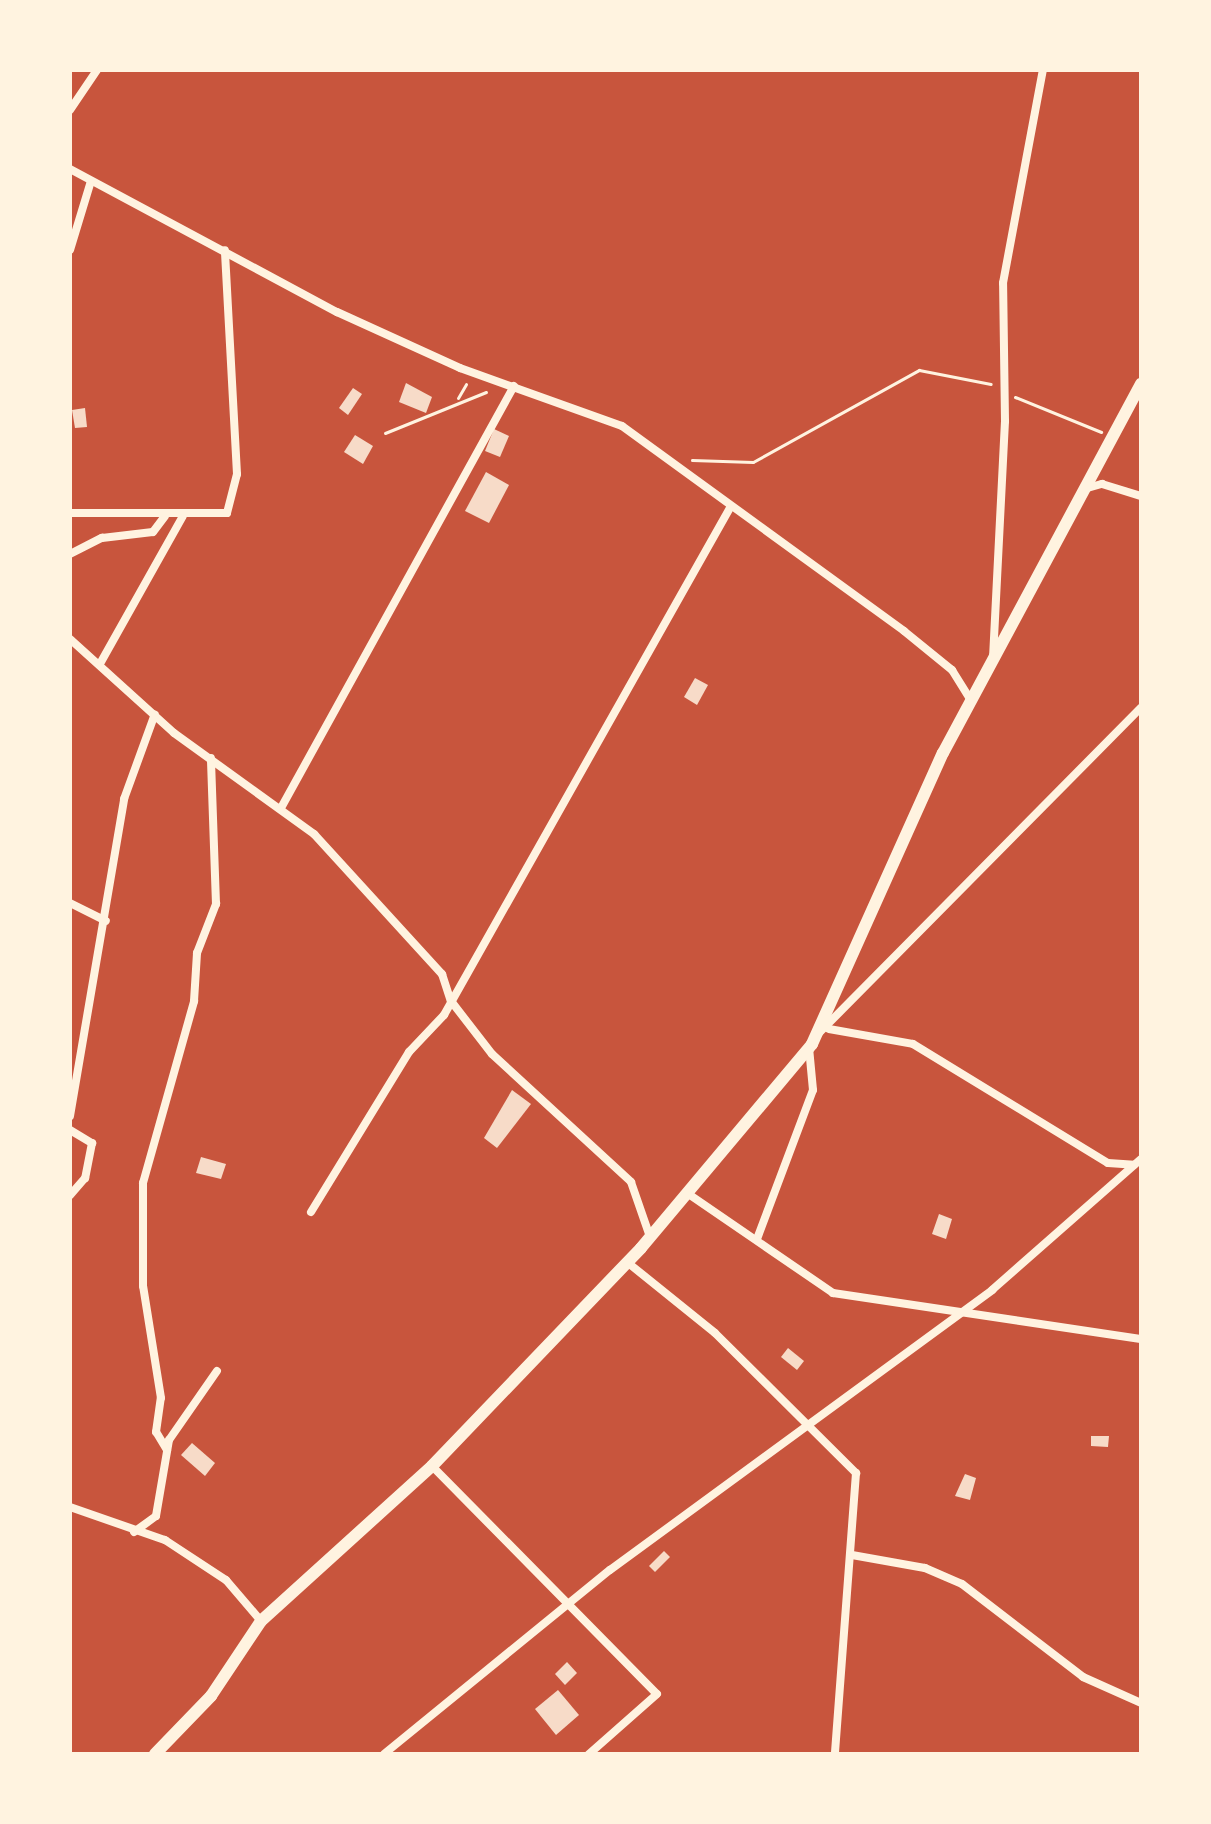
<!DOCTYPE html>
<html>
<head>
<meta charset="utf-8">
<style>
	body { margin:0 }
	#map { position:relative; width:1211px; height:1824px; overflow:hidden; background:#c8553d; font-family:Poppins,sans-serif }
	div>[style] { position:absolute }
	[style*='--x'] { left:calc(var(--x)*1px); top:calc(var(--y)*1px); width:calc(var(--w)*1px); rotate:calc(var(--a)*1deg) }
	.building>* { inset:0; background:#f7dbc8 }
	.path>* { height:3px; margin:-1.5px; padding:0 1.5px; transform-origin:1.5px; border-radius:1.5px; background:#fff3e0 }
	.minor>* { height:8px; margin:-4px; padding:0 4px; transform-origin:4px; border-radius:4px; background:#fff3e0 }
	.tertiary>* { height:12px; margin:-6px; padding:0 6px; transform-origin:6px; border-radius:6px; background:#fff3e0 }
	span { translate:-50% -50%; white-space:nowrap; text-align:center; line-height:1.15; -webkit-text-stroke:6px #fff3e0; paint-order:stroke }
	.frame { position:absolute; inset:0; border:72px solid #fff3e0; pointer-events:none }
</style>
</head>
<body>
<div id="map">
	<div class="building">
		<div style="clip-path:polygon(406px 383px,432px 397px,426px 413px,399px 402px)"></div>
		<div style="clip-path:polygon(353px 388px,362px 394px,348px 415px,339px 408px)"></div>
		<div style="clip-path:polygon(85px 408px,87px 427px,75px 428px,72px 410px)"></div>
		<div style="clip-path:polygon(494px 429px,509px 436px,500px 457px,485px 451px)"></div>
		<div style="clip-path:polygon(355px 435px,373px 446px,363px 464px,344px 452px)"></div>
		<div style="clip-path:polygon(486px 472px,509px 485px,489px 523px,465px 511px)"></div>
		<div style="clip-path:polygon(695px 678px,708px 685px,697px 705px,684px 697px)"></div>
		<div style="clip-path:polygon(512px 1090px,531px 1104px,497px 1148px,484px 1138px)"></div>
		<div style="clip-path:polygon(201px 1157px,226px 1164px,221px 1179px,196px 1173px)"></div>
		<div style="clip-path:polygon(939px 1214px,952px 1219px,946px 1239px,932px 1234px)"></div>
		<div style="clip-path:polygon(788px 1348px,804px 1361px,797px 1370px,781px 1357px)"></div>
		<div style="clip-path:polygon(1091px 1436px,1109px 1436px,1108px 1447px,1091px 1446px)"></div>
		<div style="clip-path:polygon(192px 1443px,215px 1463px,205px 1476px,181px 1455px)"></div>
		<div style="clip-path:polygon(965px 1474px,976px 1478px,970px 1500px,955px 1496px)"></div>
		<div style="clip-path:polygon(664px 1551px,670px 1557px,655px 1572px,649px 1566px)"></div>
		<div style="clip-path:polygon(567px 1662px,577px 1673px,565px 1685px,555px 1674px)"></div>
		<div style="clip-path:polygon(558px 1690px,579px 1715px,556px 1735px,535px 1709px)"></div>
	</div>
	<div class="path">
		<div style="--x:1015;--y:397;--w:93;--a:22.1"></div>
		<div style="--x:458;--y:398;--w:16;--a:-60"></div>
		<div style="--x:385;--y:433;--w:109;--a:-22.1"></div>
		<div style="--x:692;--y:460;--w:61;--a:1.9"></div>
		<div style="--x:753;--y:462;--w:190;--a:-29"></div>
		<div style="--x:919;--y:370;--w:73;--a:11"></div>
	</div>
	<div class="minor">
		<div style="--x:70;--y:110;--w:48;--a:-56"></div>
		<div style="--x:70;--y:169;--w:303;--a:28.2"></div>
		<div style="--x:337;--y:312;--w:135;--a:24.5"></div>
		<div style="--x:460;--y:368;--w:172;--a:19.7"></div>
		<div style="--x:622;--y:426;--w:349;--a:36"></div>
		<div style="--x:904;--y:631;--w:62;--a:39.1"></div>
		<div style="--x:952;--y:670;--w:36;--a:58"></div>
		<div style="--x:70;--y:250;--w:72;--a:-73.1"></div>
		<div style="--x:1084;--y:489;--w:19;--a:-16"></div>
		<div style="--x:1102;--y:484;--w:41;--a:17.1"></div>
		<div style="--x:70;--y:513;--w:157;--a:0"></div>
		<div style="--x:227;--y:513;--w:40;--a:-75.6"></div>
		<div style="--x:237;--y:474;--w:224;--a:-93.1"></div>
		<div style="--x:70;--y:554;--w:36;--a:-27"></div>
		<div style="--x:102;--y:538;--w:51;--a:-6.7"></div>
		<div style="--x:153;--y:532;--w:20;--a:-53"></div>
		<div style="--x:70;--y:639;--w:140;--a:42.1"></div>
		<div style="--x:174;--y:733;--w:173;--a:35.8"></div>
		<div style="--x:314;--y:834;--w:190;--a:47.6"></div>
		<div style="--x:442;--y:974;--w:28;--a:72"></div>
		<div style="--x:451;--y:1001;--w:67;--a:52.3"></div>
		<div style="--x:492;--y:1054;--w:189;--a:42.6"></div>
		<div style="--x:631;--y:1182;--w:58;--a:70.9"></div>
		<div style="--x:993;--y:658;--w:237;--a:-87.1"></div>
		<div style="--x:1005;--y:421;--w:138;--a:-90.8"></div>
		<div style="--x:1003;--y:283;--w:217;--a:-79.4"></div>
		<div style="--x:101;--y:662;--w:167;--a:-60.7"></div>
		<div style="--x:281;--y:808;--w:482;--a:-61.1"></div>
		<div style="--x:70;--y:903;--w:40;--a:26.6"></div>
		<div style="--x:829;--y:1029;--w:85;--a:10.1"></div>
		<div style="--x:913;--y:1044;--w:228;--a:31.4"></div>
		<div style="--x:1108;--y:1163;--w:26;--a:4"></div>
		<div style="--x:817;--y:1035;--w:460;--a:-45.3"></div>
		<div style="--x:70;--y:1116;--w:322;--a:-80.3"></div>
		<div style="--x:124;--y:799;--w:90;--a:-70"></div>
		<div style="--x:70;--y:1130;--w:26;--a:31"></div>
		<div style="--x:92;--y:1143;--w:36;--a:101"></div>
		<div style="--x:85;--y:1178;--w:23;--a:131"></div>
		<div style="--x:687;--y:1193;--w:177;--a:34.4"></div>
		<div style="--x:833;--y:1293;--w:311;--a:8.5"></div>
		<div style="--x:311;--y:1212;--w:188;--a:-58.5"></div>
		<div style="--x:409;--y:1052;--w:51;--a:-46.6"></div>
		<div style="--x:444;--y:1015;--w:584;--a:-60.58"></div>
		<div style="--x:757;--y:1239;--w:159;--a:-69.4"></div>
		<div style="--x:813;--y:1090;--w:42;--a:-95.4"></div>
		<div style="--x:627;--y:1262;--w:113;--a:38.9"></div>
		<div style="--x:715;--y:1333;--w:199;--a:44.8"></div>
		<div style="--x:856;--y:1473;--w:282;--a:94.3"></div>
		<div style="--x:167;--y:1450;--w:21;--a:-121"></div>
		<div style="--x:156;--y:1432;--w:34;--a:-82"></div>
		<div style="--x:161;--y:1398;--w:113;--a:-99.1"></div>
		<div style="--x:143;--y:1286;--w:103;--a:-90"></div>
		<div style="--x:143;--y:1183;--w:189;--a:-74.3"></div>
		<div style="--x:194;--y:1001;--w:48;--a:-86.4"></div>
		<div style="--x:197;--y:953;--w:53;--a:-68.8"></div>
		<div style="--x:216;--y:904;--w:146;--a:-92"></div>
		<div style="--x:432;--y:1466;--w:320;--a:45.4"></div>
		<div style="--x:657;--y:1694;--w:91;--a:138.6"></div>
		<div style="--x:70;--y:1507;--w:101;--a:19.2"></div>
		<div style="--x:165;--y:1540;--w:73;--a:33.3"></div>
		<div style="--x:226;--y:1580;--w:54;--a:49.5"></div>
		<div style="--x:134;--y:1532;--w:27;--a:-36"></div>
		<div style="--x:156;--y:1516;--w:77;--a:-80.3"></div>
		<div style="--x:169;--y:1440;--w:84;--a:-55.2"></div>
		<div style="--x:852;--y:1555;--w:74;--a:10.1"></div>
		<div style="--x:925;--y:1568;--w:40;--a:23.4"></div>
		<div style="--x:962;--y:1584;--w:153;--a:37.5"></div>
		<div style="--x:1083;--y:1677;--w:64;--a:24.1"></div>
		<div style="--x:384;--y:1754;--w:291;--a:-39.2"></div>
		<div style="--x:610;--y:1570;--w:474;--a:-36.2"></div>
		<div style="--x:992;--y:1290;--w:198;--a:-41.3"></div>
	</div>
	<div class="tertiary">
		<div style="--x:155;--y:1754;--w:81;--a:-46"></div>
		<div style="--x:211;--y:1696;--w:90;--a:-56.3"></div>
		<div style="--x:261;--y:1621;--w:231;--a:-42.2"></div>
		<div style="--x:432;--y:1466;--w:302;--a:-46.2"></div>
		<div style="--x:641;--y:1248;--w:266;--a:-50"></div>
		<div style="--x:812;--y:1044;--w:319;--a:-65.8"></div>
		<div style="--x:943;--y:753;--w:419;--a:-61.8"></div>
	</div>
	<div class="frame"></div>
</div>
</body>
</html>
